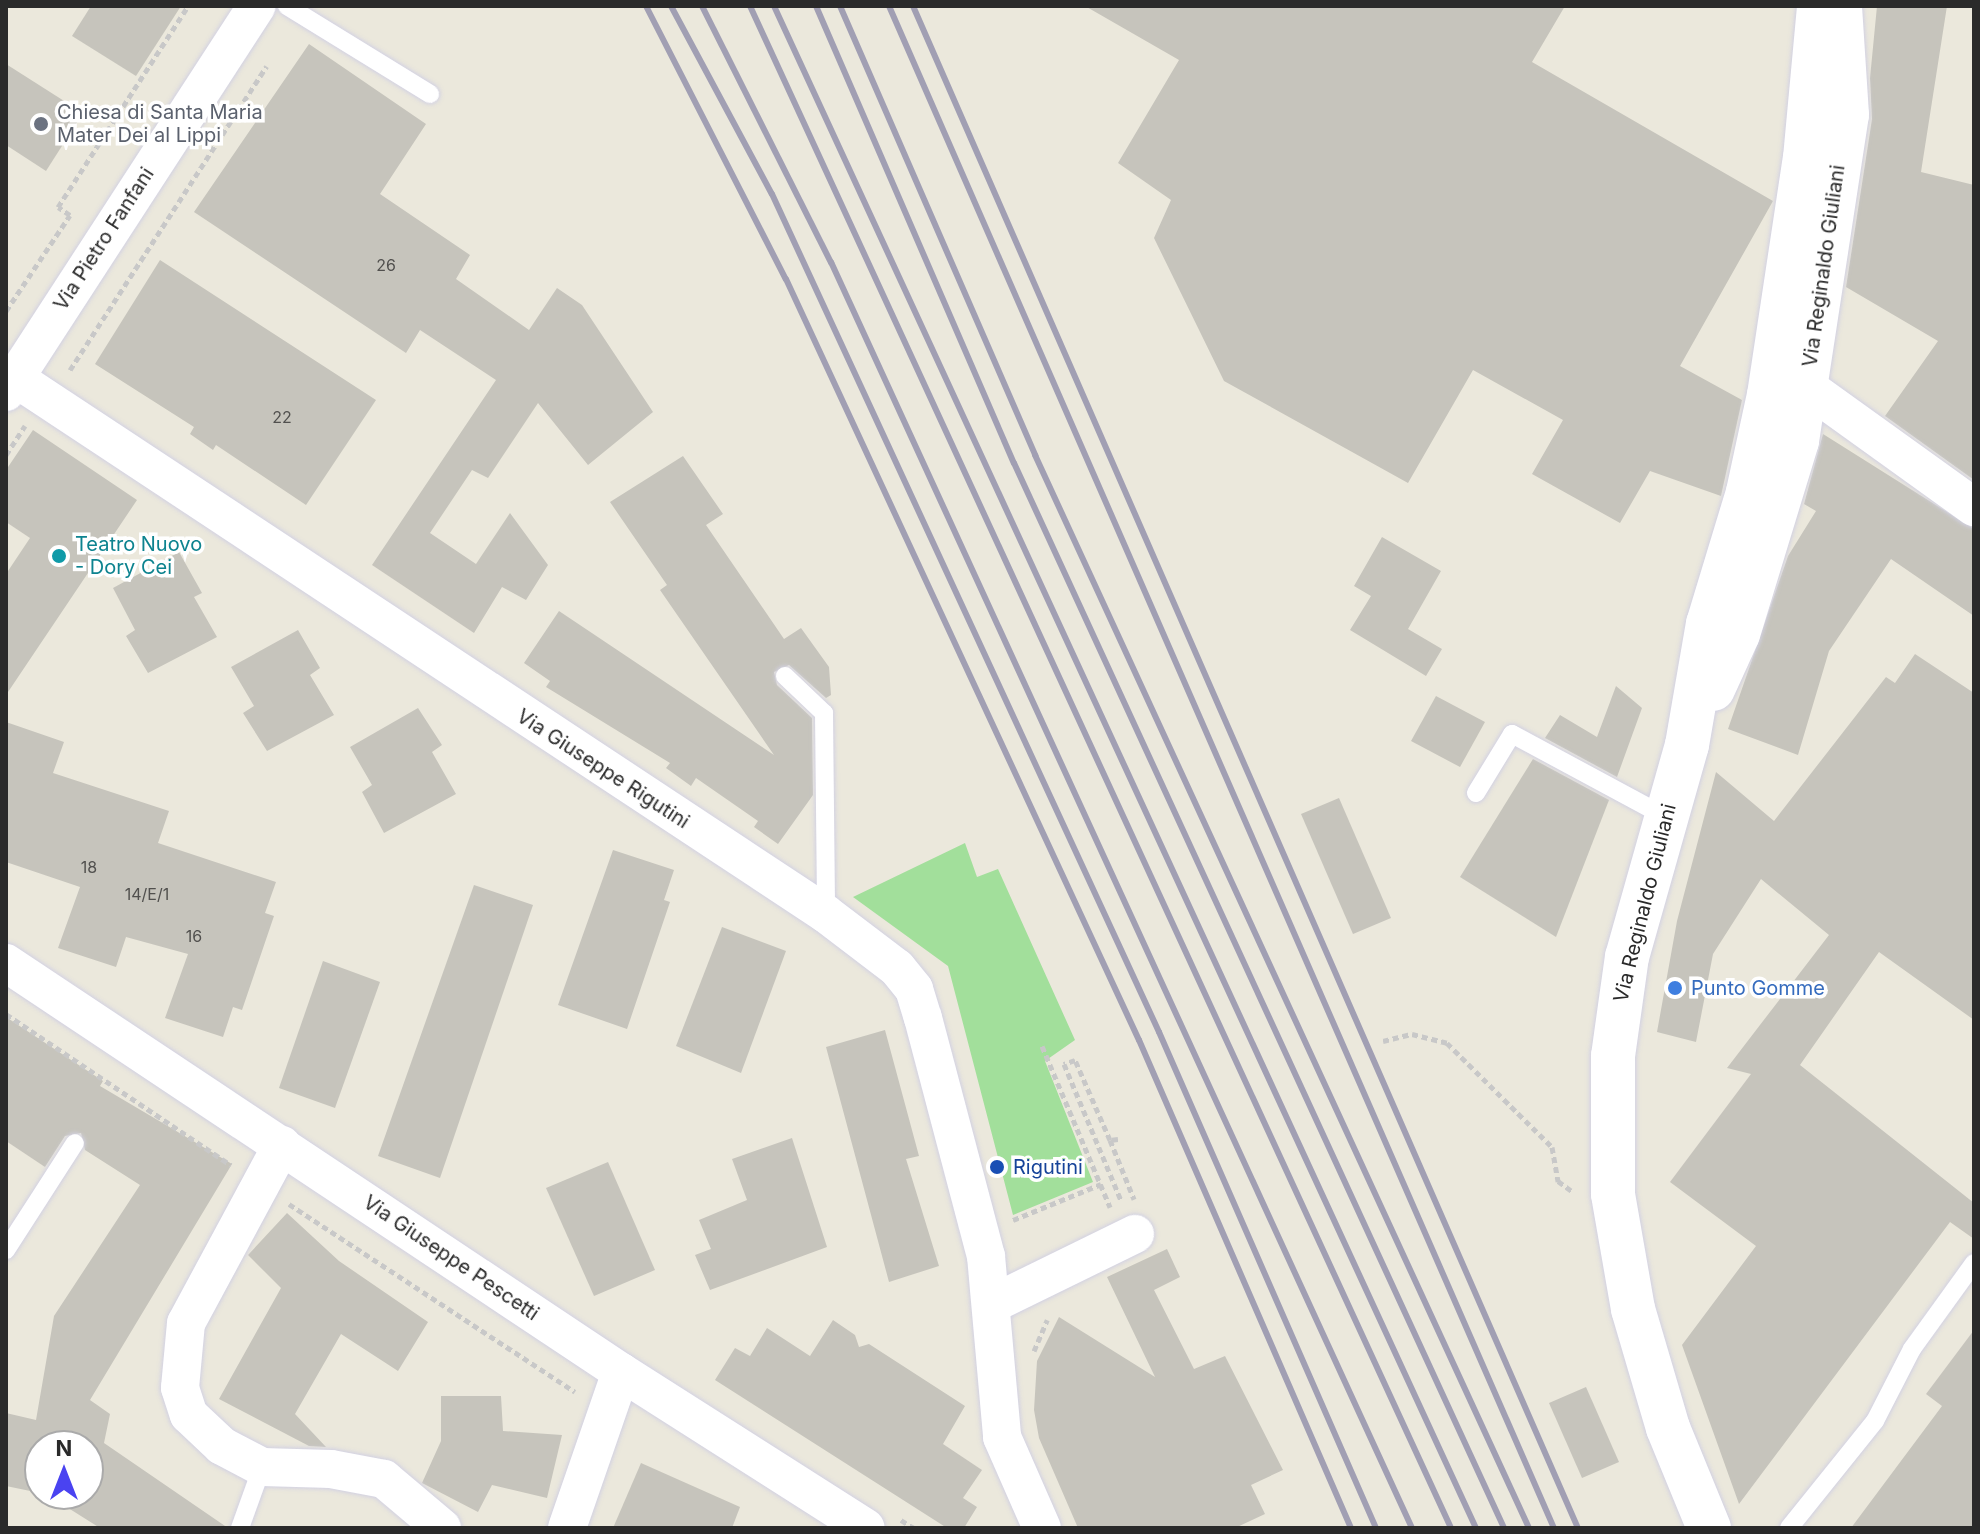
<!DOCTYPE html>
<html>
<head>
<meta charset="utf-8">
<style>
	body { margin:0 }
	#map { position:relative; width:1980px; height:1534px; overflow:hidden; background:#ebe8dc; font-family:Inter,sans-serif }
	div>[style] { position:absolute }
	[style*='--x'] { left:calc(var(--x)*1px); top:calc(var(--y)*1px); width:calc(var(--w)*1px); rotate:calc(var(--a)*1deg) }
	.green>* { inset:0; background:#a2df9b }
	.building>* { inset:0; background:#c6c4bc }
	.path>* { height:5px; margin-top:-2.5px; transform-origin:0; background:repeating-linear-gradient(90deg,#c8c8c8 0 6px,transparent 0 10px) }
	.roads { filter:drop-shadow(0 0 2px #d2d1e2) drop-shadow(0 0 2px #d2d1e2) }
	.service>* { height:18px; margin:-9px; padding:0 9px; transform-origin:9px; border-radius:9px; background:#fff }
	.minor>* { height:38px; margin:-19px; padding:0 19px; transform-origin:19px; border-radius:19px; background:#fff }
	.secondary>* { height:44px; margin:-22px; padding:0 22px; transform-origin:22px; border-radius:22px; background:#fff }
	.rail>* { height:6px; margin:-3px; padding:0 3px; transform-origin:3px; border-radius:3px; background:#a19fb3 }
	.dots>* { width:22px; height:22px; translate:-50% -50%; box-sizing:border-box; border:4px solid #fff; border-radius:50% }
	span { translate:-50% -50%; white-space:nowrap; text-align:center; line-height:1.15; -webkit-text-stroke:7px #fff; paint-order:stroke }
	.number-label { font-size:16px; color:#51504e }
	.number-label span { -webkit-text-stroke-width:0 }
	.worship-label { font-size:20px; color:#5b616d }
	.left { translate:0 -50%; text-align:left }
	.street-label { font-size:20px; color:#2a2a2a }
	.culture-label { font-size:20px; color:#0d838f }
	.shop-label { font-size:20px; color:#366cbe }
	.transit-label { font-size:20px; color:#164399 }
	.frame { position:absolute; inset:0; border:8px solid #2a2a2a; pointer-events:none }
	.north { position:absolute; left:24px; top:1430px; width:80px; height:80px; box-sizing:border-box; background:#fff; border:2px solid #aaa; border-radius:50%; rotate:0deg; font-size:22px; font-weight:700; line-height:32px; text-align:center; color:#2a2a2a }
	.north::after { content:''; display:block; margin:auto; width:28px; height:36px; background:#4a43f1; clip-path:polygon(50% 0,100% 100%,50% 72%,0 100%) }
</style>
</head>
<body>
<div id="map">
	<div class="green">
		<div style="clip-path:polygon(965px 843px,977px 877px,998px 869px,1075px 1040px,1045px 1061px,1093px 1182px,1013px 1215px,948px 966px,853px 897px)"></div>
	</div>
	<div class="building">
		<div style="clip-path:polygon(91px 6px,181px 6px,136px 76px,72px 36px)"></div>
		<div style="clip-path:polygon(1085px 6px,1565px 6px,1532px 62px,1773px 201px,1680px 366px,1742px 400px,1721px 496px,1650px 471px,1620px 523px,1532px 474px,1563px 420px,1473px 370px,1408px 483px,1224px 381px,1154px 238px,1171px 200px,1118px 163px,1179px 60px)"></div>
		<div style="clip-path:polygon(1877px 6px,1947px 6px,1921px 172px,1974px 185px,1974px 480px,1885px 416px,1938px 341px,1846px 287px,1872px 119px,1870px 78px)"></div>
		<div style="clip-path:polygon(309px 44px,426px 124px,380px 194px,470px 255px,456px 279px,529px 330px,557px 288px,582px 305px,653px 412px,588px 465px,538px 403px,488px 478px,472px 470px,430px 533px,476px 564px,510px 513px,548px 565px,526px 600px,502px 587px,474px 633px,372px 565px,496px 380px,420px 330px,406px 353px,194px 212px)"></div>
		<div style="clip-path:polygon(6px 64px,83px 113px,46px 171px,6px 145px)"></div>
		<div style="clip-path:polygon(160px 260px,376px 400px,306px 505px,216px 445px,213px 450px,190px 434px,194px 427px,95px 364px)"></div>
		<div style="clip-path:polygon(33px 430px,137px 500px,6px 695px,6px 574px,30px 538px,6px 522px,6px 470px)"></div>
		<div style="clip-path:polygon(1823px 434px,1974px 529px,1974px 616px,1891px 559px,1829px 651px,1798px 755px,1728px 729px,1788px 556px,1816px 511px,1804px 504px)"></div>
		<div style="clip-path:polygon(683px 456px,723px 514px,706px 525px,784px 639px,801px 628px,829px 667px,831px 695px,826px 698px,789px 665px,774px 672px,777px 685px,812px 718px,813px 795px,778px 844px,754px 827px,758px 821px,696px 778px,691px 786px,666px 768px,670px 763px,546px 687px,550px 681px,524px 663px,559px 611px,774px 755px,660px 590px,667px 585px,610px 502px)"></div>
		<div style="clip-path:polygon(1382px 537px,1441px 571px,1408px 629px,1442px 649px,1426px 676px,1350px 630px,1371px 596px,1354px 586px)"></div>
		<div style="clip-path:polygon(179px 552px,202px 593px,194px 597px,217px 637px,148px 673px,126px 636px,135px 630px,113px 588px)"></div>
		<div style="clip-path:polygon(298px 630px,320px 668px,310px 675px,334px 715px,267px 751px,243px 713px,254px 706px,231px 667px)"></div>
		<div style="clip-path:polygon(1915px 654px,1974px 693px,1974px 1020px,1879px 952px,1800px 1065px,1974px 1203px,1974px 1239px,1950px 1222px,1739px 1504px,1682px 1345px,1756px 1246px,1670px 1182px,1751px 1074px,1727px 1068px,1829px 935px,1761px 879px,1713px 954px,1696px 1042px,1657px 1032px,1677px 921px,1716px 772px,1774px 821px,1886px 677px,1895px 683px)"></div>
		<div style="clip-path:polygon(1616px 686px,1642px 708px,1617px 777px,1545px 738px,1560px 715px,1597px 737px)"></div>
		<div style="clip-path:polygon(1436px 696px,1485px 722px,1460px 767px,1411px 741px)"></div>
		<div style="clip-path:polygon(418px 708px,442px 745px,432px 752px,456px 794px,384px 833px,362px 792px,372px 785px,350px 747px)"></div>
		<div style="clip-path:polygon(6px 722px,64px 742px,53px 773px,169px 811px,158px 843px,276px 882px,265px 913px,274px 916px,242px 1010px,233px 1007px,223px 1037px,165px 1018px,188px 954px,126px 937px,116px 967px,58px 948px,80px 887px,6px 862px)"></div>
		<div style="clip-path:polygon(1533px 759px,1609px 800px,1556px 937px,1460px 877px)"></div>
		<div style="clip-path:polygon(1339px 798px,1391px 918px,1353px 934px,1301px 814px)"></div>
		<div style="clip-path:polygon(613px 850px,674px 870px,664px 900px,670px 902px,627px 1029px,558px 1005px)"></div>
		<div style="clip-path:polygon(474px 885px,533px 905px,440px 1178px,378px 1156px)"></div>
		<div style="clip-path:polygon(722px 927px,786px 951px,741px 1073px,676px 1046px)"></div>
		<div style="clip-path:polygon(323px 961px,380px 982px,335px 1108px,279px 1088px)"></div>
		<div style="clip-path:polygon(6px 1017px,103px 1081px,100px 1086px,232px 1164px,90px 1400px,110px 1414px,104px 1443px,228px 1528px,100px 1528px,46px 1494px,88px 1494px,88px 1446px,40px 1446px,40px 1493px,6px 1486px,6px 1413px,36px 1420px,54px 1316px,140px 1185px,85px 1150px,81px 1133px,65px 1136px,45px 1167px,6px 1141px)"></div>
		<div style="clip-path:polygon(885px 1030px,919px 1156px,906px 1159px,939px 1266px,889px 1282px,826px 1047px)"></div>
		<div style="clip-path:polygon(792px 1138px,827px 1247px,710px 1290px,695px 1255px,711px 1249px,699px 1220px,747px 1200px,732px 1159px)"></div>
		<div style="clip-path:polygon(608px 1162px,655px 1270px,594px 1296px,546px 1188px)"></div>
		<div style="clip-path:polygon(287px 1213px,339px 1261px,428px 1322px,398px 1371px,341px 1334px,295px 1414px,326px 1447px,309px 1446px,219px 1399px,281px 1288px,248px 1255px)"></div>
		<div style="clip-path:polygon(1167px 1249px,1180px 1277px,1154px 1290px,1194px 1369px,1225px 1356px,1283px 1470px,1251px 1485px,1265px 1514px,1235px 1528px,1078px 1528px,1039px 1438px,1034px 1410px,1037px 1361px,1059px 1317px,1155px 1377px,1107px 1277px)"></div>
		<div style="clip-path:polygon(833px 1320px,855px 1335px,859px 1347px,869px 1344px,965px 1406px,943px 1444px,982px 1470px,963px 1498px,977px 1507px,964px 1528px,947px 1528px,715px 1380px,735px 1348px,750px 1356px,767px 1328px,810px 1356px)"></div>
		<div style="clip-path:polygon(1974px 1330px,1974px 1528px,1851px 1528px,1942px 1406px,1926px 1394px)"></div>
		<div style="clip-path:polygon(1586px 1387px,1619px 1462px,1582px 1478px,1549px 1403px)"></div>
		<div style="clip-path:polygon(441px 1396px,501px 1396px,503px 1431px,562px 1435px,547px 1498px,492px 1485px,478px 1512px,422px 1483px,441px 1441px)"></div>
		<div style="clip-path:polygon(641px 1463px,740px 1507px,732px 1528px,613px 1528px)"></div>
	</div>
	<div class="path">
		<div style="--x:6;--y:311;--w:115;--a:-56.3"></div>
		<div style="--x:70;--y:215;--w:14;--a:-146"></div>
		<div style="--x:58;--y:207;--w:239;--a:-57.1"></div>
		<div style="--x:70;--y:370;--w:362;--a:-57.1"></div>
		<div style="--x:6;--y:455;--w:35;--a:-57"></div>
		<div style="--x:6;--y:1014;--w:271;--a:33.9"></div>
		<div style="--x:1383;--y:1041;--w:30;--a:-14"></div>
		<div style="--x:1412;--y:1034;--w:36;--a:14"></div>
		<div style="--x:1447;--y:1043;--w:148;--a:44.7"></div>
		<div style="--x:1552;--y:1147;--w:35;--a:80"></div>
		<div style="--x:1558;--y:1181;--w:17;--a:36"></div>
		<div style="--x:1042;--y:1046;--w:175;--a:67.1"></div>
		<div style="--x:1118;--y:1139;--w:8;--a:173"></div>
		<div style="--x:1110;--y:1140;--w:87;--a:-113.6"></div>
		<div style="--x:1075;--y:1060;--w:12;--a:160"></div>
		<div style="--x:1064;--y:1064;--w:147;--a:67.3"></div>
		<div style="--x:1110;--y:1140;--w:64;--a:67.9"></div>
		<div style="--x:289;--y:1204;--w:342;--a:33.3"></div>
		<div style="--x:1013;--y:1220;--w:95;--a:-22.2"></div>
		<div style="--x:1034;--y:1351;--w:34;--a:-67"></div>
		<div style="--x:901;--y:1520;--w:15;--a:32"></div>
	</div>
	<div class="roads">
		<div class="service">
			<div style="--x:287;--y:6;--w:168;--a:31.6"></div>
			<div style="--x:785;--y:676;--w:54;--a:43.5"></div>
			<div style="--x:824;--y:713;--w:201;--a:89.4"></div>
			<div style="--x:1476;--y:793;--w:69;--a:-58.6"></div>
			<div style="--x:1512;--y:734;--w:173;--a:28.3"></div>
			<div style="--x:6;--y:1250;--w:127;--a:-57.2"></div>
			<div style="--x:240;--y:1528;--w:65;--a:-70.2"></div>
			<div style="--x:1789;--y:1528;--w:137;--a:-51.2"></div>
			<div style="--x:1875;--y:1421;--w:81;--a:-62.8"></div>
			<div style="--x:1912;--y:1349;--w:106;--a:-54.2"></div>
		</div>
		<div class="minor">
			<div style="--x:1794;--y:363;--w:27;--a:62"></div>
			<div style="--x:1807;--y:387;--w:206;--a:35.7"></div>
			<div style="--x:15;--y:378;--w:972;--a:33.46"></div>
			<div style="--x:826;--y:914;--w:89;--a:37.3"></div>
			<div style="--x:897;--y:968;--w:27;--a:51"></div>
			<div style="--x:914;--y:989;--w:30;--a:73"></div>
			<div style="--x:923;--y:1018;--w:246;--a:75.2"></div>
			<div style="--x:986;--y:1256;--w:182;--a:84.9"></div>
			<div style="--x:1002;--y:1437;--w:99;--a:66.3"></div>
			<div style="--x:6;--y:392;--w:460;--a:-57"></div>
			<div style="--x:6;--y:963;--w:739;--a:33.63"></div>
			<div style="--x:621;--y:1372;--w:290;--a:32.5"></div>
			<div style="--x:282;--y:1145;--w:202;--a:118.3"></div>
			<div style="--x:186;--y:1323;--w:65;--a:95.3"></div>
			<div style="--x:180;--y:1388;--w:28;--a:72"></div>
			<div style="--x:189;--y:1415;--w:45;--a:43.2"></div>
			<div style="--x:222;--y:1446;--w:45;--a:27.7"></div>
			<div style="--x:262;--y:1467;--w:69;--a:1.7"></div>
			<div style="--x:331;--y:1469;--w:54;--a:10.7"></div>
			<div style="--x:384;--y:1479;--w:76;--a:40.2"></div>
			<div style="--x:994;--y:1303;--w:157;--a:-26.1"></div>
			<div style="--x:567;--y:1528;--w:165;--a:-70.9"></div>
		</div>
		<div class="secondary">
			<div style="--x:1713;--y:689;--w:60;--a:-65.6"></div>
			<div style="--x:1738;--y:634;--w:202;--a:-73"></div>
			<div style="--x:1797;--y:441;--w:330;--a:-81.3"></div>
			<div style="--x:1847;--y:115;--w:109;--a:-93.7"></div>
			<div style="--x:1709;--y:1528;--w:108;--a:-112.3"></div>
			<div style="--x:1668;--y:1428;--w:124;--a:-106.4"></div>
			<div style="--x:1633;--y:1309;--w:117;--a:-99.9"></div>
			<div style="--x:1613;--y:1194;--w:138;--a:-90"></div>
			<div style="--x:1613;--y:1056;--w:100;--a:-82"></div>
			<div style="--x:1627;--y:957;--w:220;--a:-74.2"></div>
			<div style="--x:1687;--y:745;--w:123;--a:-80.2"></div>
			<div style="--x:1708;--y:624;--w:138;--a:-73.1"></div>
			<div style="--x:1748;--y:492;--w:99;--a:-77.8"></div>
			<div style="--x:1769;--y:395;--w:240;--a:-81.4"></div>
			<div style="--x:1805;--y:158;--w:153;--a:-84.7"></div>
		</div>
	</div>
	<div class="rail">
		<div style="--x:646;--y:6;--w:307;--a:62.9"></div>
		<div style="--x:786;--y:279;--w:839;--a:65.12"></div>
		<div style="--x:1139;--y:1040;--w:532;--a:66.52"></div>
		<div style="--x:671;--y:6;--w:213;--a:61.8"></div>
		<div style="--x:772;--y:194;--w:923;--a:65.21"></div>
		<div style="--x:1159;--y:1032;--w:541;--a:66.37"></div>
		<div style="--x:702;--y:6;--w:287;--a:63.3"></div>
		<div style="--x:831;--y:262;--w:1393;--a:65.35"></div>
		<div style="--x:750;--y:6;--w:1676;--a:65.27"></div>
		<div style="--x:774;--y:6;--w:1676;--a:65.24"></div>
		<div style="--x:816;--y:6;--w:498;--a:66.6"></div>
		<div style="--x:1014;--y:463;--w:1172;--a:65.29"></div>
		<div style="--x:840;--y:6;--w:490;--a:66.5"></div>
		<div style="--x:1035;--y:455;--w:1181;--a:65.28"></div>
		<div style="--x:889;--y:6;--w:1661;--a:66.4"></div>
		<div style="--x:913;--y:6;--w:1661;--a:66.4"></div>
	</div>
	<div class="dots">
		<div style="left:41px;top:124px;background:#6b7280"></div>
		<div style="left:59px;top:556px;background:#0f9aa8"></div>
		<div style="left:1675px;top:988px;background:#3f7fe0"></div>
		<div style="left:997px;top:1167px;background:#1a4fb4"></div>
	</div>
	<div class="number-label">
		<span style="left:386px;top:265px">26</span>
		<span style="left:282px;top:417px">22</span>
		<span style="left:89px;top:867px">18</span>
		<span style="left:147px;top:894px">14/E/1</span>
		<span style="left:194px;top:936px">16</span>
	</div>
	<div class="worship-label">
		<span class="left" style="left:57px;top:124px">Chiesa di Santa Maria<br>Mater Dei al Lippi</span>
	</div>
	<div class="street-label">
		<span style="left:104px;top:239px;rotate:-57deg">Via Pietro Fanfani</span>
		<span style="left:1824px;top:266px;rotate:-82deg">Via Reginaldo Giuliani</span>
		<span style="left:603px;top:769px;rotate:33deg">Via Giuseppe Rigutini</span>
		<span style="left:1645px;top:903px;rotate:-76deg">Via Reginaldo Giuliani</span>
		<span style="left:451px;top:1258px;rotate:34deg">Via Giuseppe Pescetti</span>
	</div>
	<div class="culture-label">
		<span class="left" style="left:75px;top:556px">Teatro Nuovo<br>- Dory Cei</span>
	</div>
	<div class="shop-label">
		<span class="left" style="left:1691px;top:988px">Punto Gomme</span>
	</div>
	<div class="transit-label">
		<span class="left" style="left:1013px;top:1167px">Rigutini</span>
	</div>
	<div class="frame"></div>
	<div class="north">N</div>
</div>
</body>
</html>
